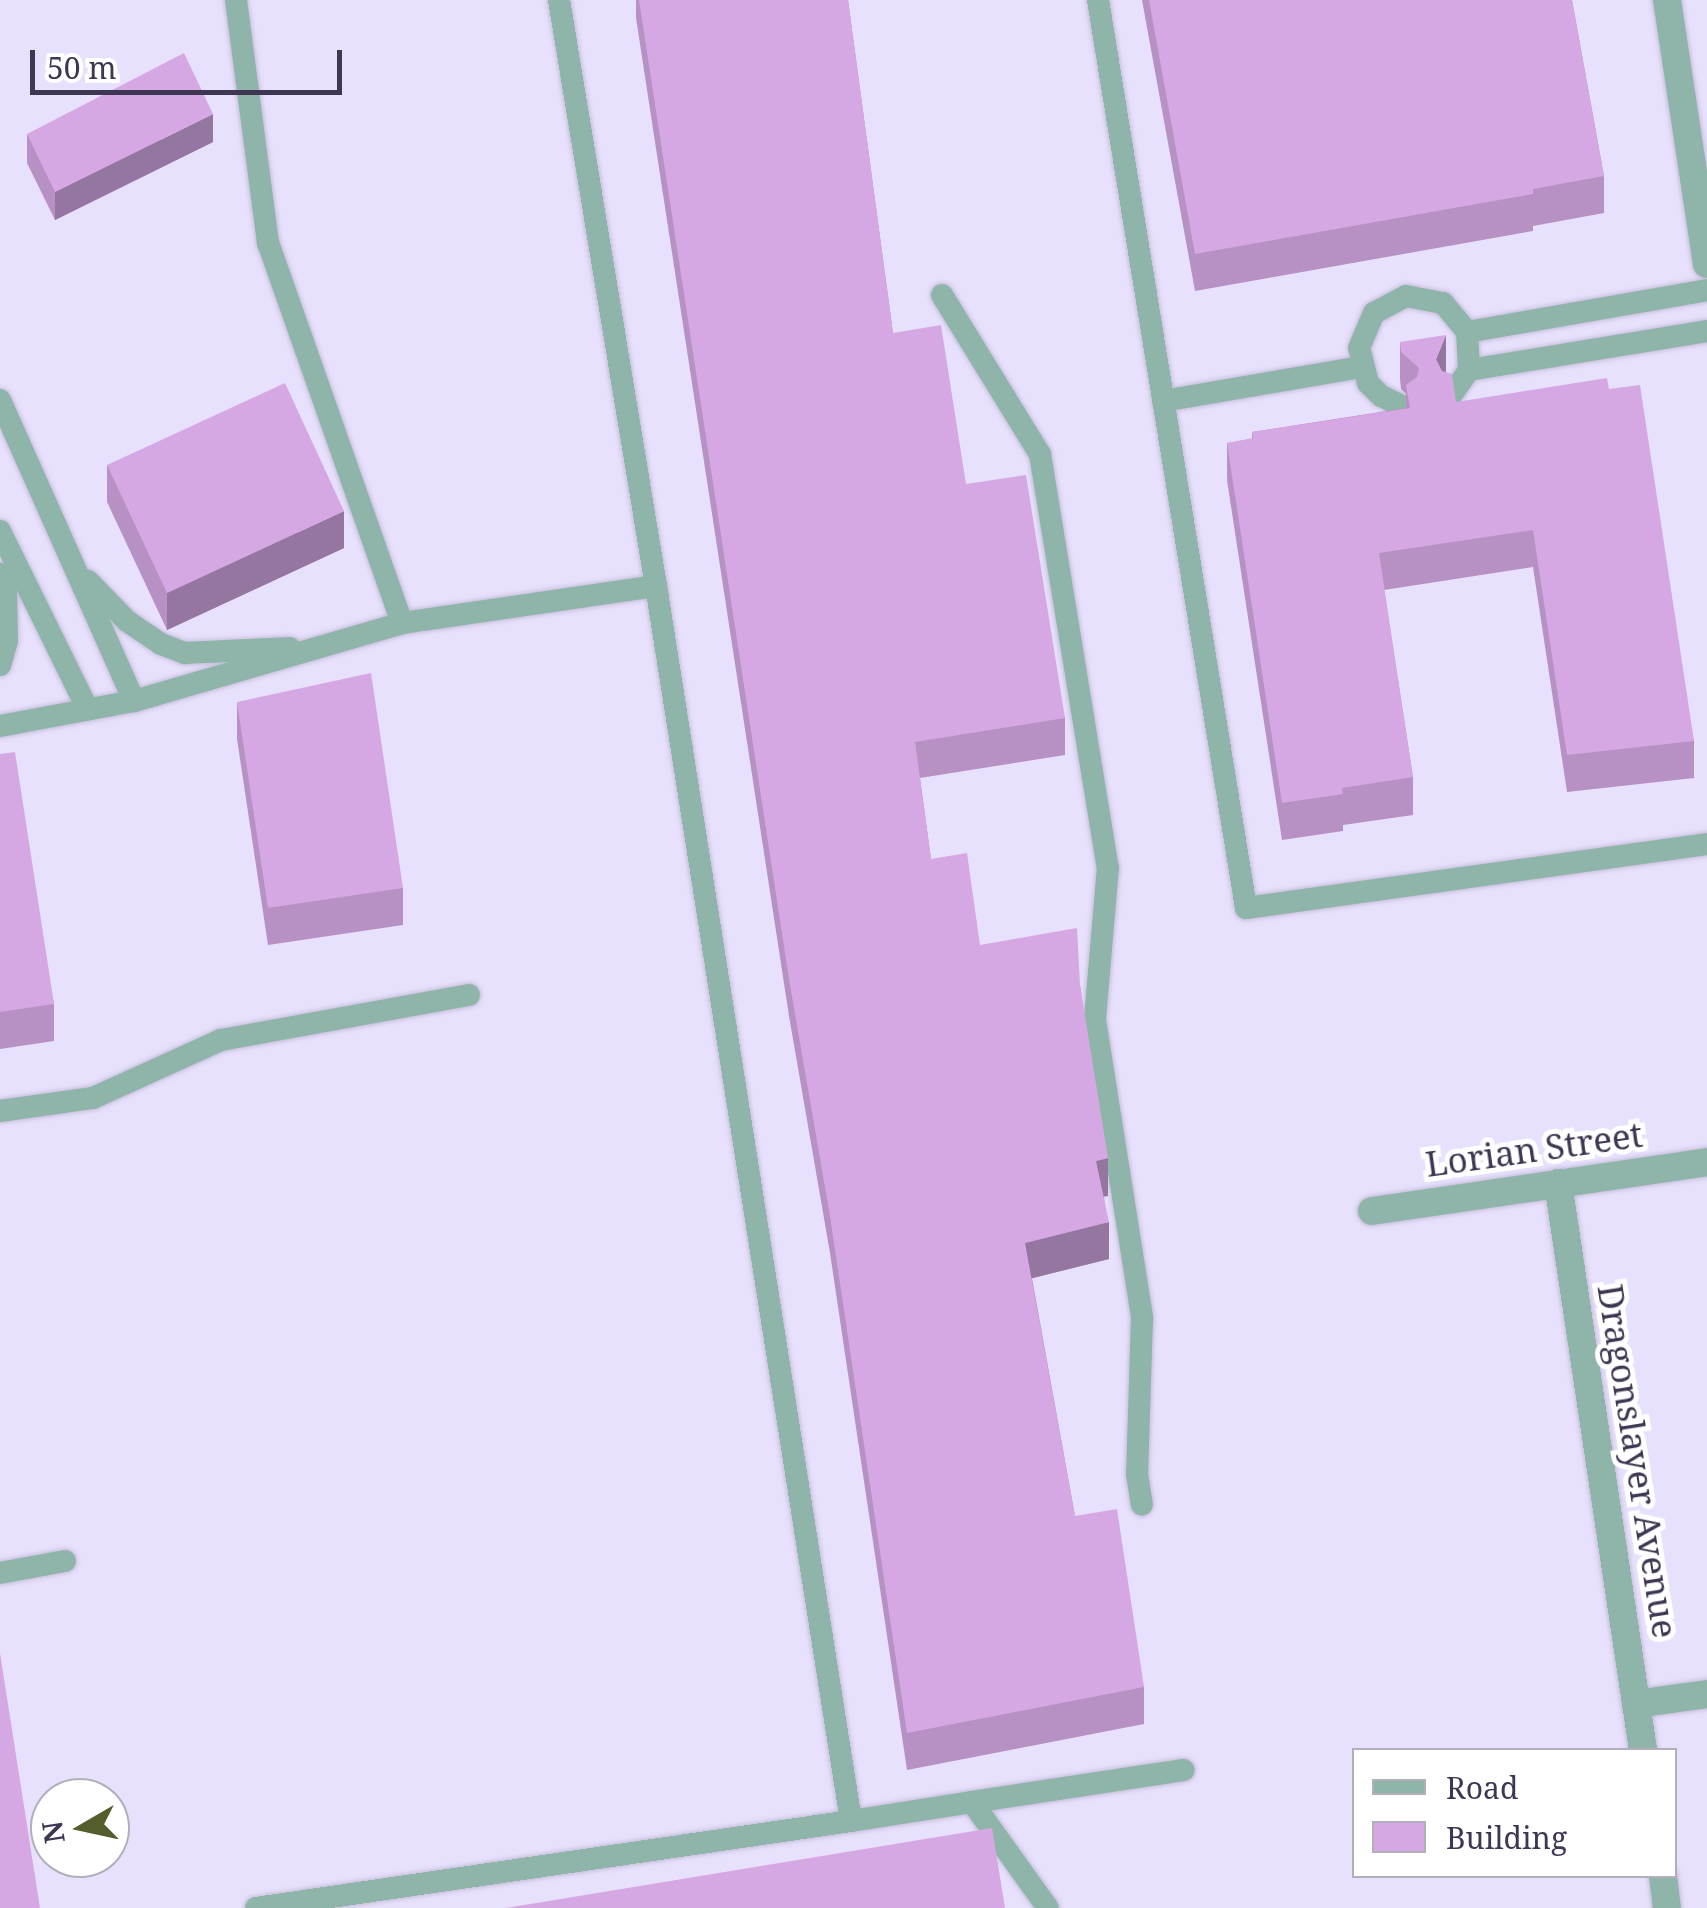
<!DOCTYPE html>
<html>
<head>
<meta charset="utf-8">
<style>
	body { margin:0 }
	#map { position:relative; width:1707px; height:1908px; overflow:hidden; background:#e8e1fd; font-family:"Noto Serif",serif }
	div>[style] { position:absolute }
	[style*='--x'] { left:calc(var(--x)*1px); top:calc(var(--y)*1px); width:calc(var(--w)*1px); rotate:calc(var(--a)*1deg) }
	.roads { filter:drop-shadow(0 0 2px #c6bfdb) drop-shadow(0 0 2px #c6bfdb) }
	.service>* { height:22px; margin:-11px; padding:0 11px; transform-origin:11px; border-radius:11px; background:#8fb4aa }
	.minor>* { height:28px; margin:-14px; padding:0 14px; transform-origin:14px; border-radius:14px; background:#8fb4aa }
	.tertiary>* { height:28px; margin:-14px; padding:0 14px; transform-origin:14px; border-radius:14px; background:#8fb4aa }
	.wall>* { inset:0; background:#b790c4 }
	.shaded-wall>* { inset:0; background:#9576a0 }
	.building>* { inset:0; background:#d5a8e4 }
	span { translate:-50% -50%; white-space:nowrap; text-align:center; line-height:1.15; -webkit-text-stroke:10px #fff; paint-order:stroke }
	.street-label { font-size:35px; color:#3e3652 }
	.legend { position:absolute; left:1352px; top:1748px; width:325px; height:130px; box-sizing:border-box; background:#fff; border:2px solid #b2afba; margin:0; padding:12px 18px; list-style:none; font-size:30px; color:#3e3652 }
	.legend li { display:flex; align-items:center; gap:20px; height:50px }
	.legend b { width:50px; border:2px solid #b2afba }
	.north { position:absolute; left:30px; top:1778px; width:100px; height:100px; box-sizing:border-box; background:#fff; border:2px solid #b2afba; border-radius:50%; rotate:261deg; font-size:28px; font-weight:700; line-height:40px; text-align:center; color:#3e3652 }
	.north::after { content:''; display:block; margin:auto; width:35px; height:45px; background:#545d2c; clip-path:polygon(50% 0,100% 100%,50% 72%,0 100%) }
	.scale { position:absolute; left:30px; top:50px; width:312px; height:45px; box-sizing:border-box; border:5px solid #3e3652; border-top:0; padding-left:12px; font-size:30px; line-height:35px; white-space:nowrap; color:#3e3652; -webkit-text-stroke:8px #fff; paint-order:stroke }
</style>
</head>
<body>
<div id="map">
	<div class="roads">
		<div class="service">
			<div style="--x:1098;--y:0;--w:920;--a:80.74"></div>
			<div style="--x:1246;--y:908;--w:465;--a:-7.9"></div>
			<div style="--x:942;--y:295;--w:187;--a:58.4"></div>
			<div style="--x:1040;--y:454;--w:419;--a:80.7"></div>
			<div style="--x:1108;--y:867;--w:154;--a:94.9"></div>
			<div style="--x:1095;--y:1020;--w:302;--a:81"></div>
			<div style="--x:1142;--y:1318;--w:156;--a:91.8"></div>
			<div style="--x:1137;--y:1474;--w:31;--a:81"></div>
			<div style="--x:1467;--y:332;--w:244;--a:-9.9"></div>
			<div style="--x:1469;--y:370;--w:241;--a:-9.3"></div>
			<div style="--x:0;--y:400;--w:329;--a:66"></div>
			<div style="--x:1163;--y:401;--w:202;--a:-9.7"></div>
			<div style="--x:1404;--y:407;--w:25;--a:-154"></div>
			<div style="--x:1381;--y:396;--w:18;--a:-135"></div>
			<div style="--x:1368;--y:383;--w:36;--a:-104"></div>
			<div style="--x:1359;--y:348;--w:38;--a:-67"></div>
			<div style="--x:1374;--y:313;--w:36;--a:-28"></div>
			<div style="--x:1406;--y:296;--w:38;--a:11"></div>
			<div style="--x:1443;--y:303;--w:38;--a:50"></div>
			<div style="--x:1467;--y:332;--w:38;--a:87"></div>
			<div style="--x:1469;--y:370;--w:32;--a:125"></div>
			<div style="--x:0;--y:531;--w:199;--a:63.8"></div>
			<div style="--x:0;--y:574;--w:17;--a:69"></div>
			<div style="--x:6;--y:590;--w:51;--a:88.9"></div>
			<div style="--x:7;--y:641;--w:25;--a:106"></div>
			<div style="--x:88;--y:581;--w:56;--a:45.7"></div>
			<div style="--x:127;--y:621;--w:41;--a:34.1"></div>
			<div style="--x:161;--y:644;--w:26;--a:21"></div>
			<div style="--x:185;--y:653;--w:105;--a:-2.7"></div>
			<div style="--x:402;--y:623;--w:257;--a:-8.3"></div>
			<div style="--x:0;--y:726;--w:136;--a:-10.6"></div>
			<div style="--x:134;--y:701;--w:279;--a:-16.2"></div>
			<div style="--x:402;--y:623;--w:403;--a:-109.4"></div>
			<div style="--x:268;--y:243;--w:245;--a:-97.5"></div>
			<div style="--x:0;--y:1111;--w:94;--a:-8"></div>
			<div style="--x:93;--y:1098;--w:141;--a:-24.4"></div>
			<div style="--x:221;--y:1040;--w:252;--a:-10.3"></div>
			<div style="--x:0;--y:1573;--w:66;--a:-10.5"></div>
			<div style="--x:972;--y:1802;--w:214;--a:-8.6"></div>
			<div style="--x:851;--y:1821;--w:122;--a:-8.9"></div>
			<div style="--x:972;--y:1802;--w:130;--a:54.4"></div>
			<div style="--x:256;--y:1908;--w:601;--a:-8.32"></div>
			<div style="--x:851;--y:1821;--w:1250;--a:-98.97"></div>
			<div style="--x:656;--y:586;--w:594;--a:-99.4"></div>
		</div>
		<div class="minor">
			<div style="--x:1558;--y:1183;--w:573;--a:81.47"></div>
			<div style="--x:1372;--y:1211;--w:339;--a:-8.3"></div>
			<div style="--x:1636;--y:1704;--w:72;--a:-8"></div>
			<div style="--x:1663;--y:1876;--w:32;--a:83"></div>
		</div>
		<div class="tertiary">
			<div style="--x:1667;--y:0;--w:267;--a:81.4"></div>
		</div>
	</div>
	<div class="wall">
		<div style="clip-path:polygon(636px 0,848px 0,893px 333px,966px 484px,1065px 718px,1065px 755px,920px 778px,931px 859px,980px 945px,1080px 985px,1108px 1196px,1104px 1196px,1109px 1259px,1032px 1278px,1075px 1516px,1144px 1687px,1144px 1724px,907px 1770px,830px 1253px,789px 1016px,636px 18px)"></div>
		<div style="clip-path:polygon(1142px 0,1572px 0,1604px 176px,1604px 213px,1533px 226px,1533px 231px,1195px 291px)"></div>
		<div style="clip-path:polygon(27px 134px,213px 142px,55px 220px,27px 163px)"></div>
		<div style="clip-path:polygon(1400px 342px,1446px 372px,1456px 402px,1609px 389px,1694px 741px,1694px 778px,1567px 792px,1533px 567px,1384px 590px,1413px 777px,1413px 815px,1343px 825px,1343px 831px,1282px 840px,1227px 480px,1227px 443px,1252px 439px,1252px 432px,1406px 408px,1406px 394px,1401px 389px,1400px 379px)"></div>
		<div style="clip-path:polygon(107px 465px,344px 548px,167px 630px,107px 502px)"></div>
		<div style="clip-path:polygon(237px 702px,403px 888px,403px 925px,268px 945px,237px 739px)"></div>
		<div style="clip-path:polygon(0 754px,54px 1004px,54px 1041px,0 1049px)"></div>
	</div>
	<div class="shaded-wall">
		<div style="clip-path:polygon(213px 114px,213px 142px,55px 220px,55px 192px)"></div>
		<div style="clip-path:polygon(1446px 335px,1446px 372px,1436px 396px,1436px 359px)"></div>
		<div style="clip-path:polygon(344px 511px,344px 548px,167px 630px,167px 593px)"></div>
		<div style="clip-path:polygon(1108px 1158px,1108px 1196px,1096px 1198px,1096px 1161px)"></div>
		<div style="clip-path:polygon(1109px 1222px,1109px 1259px,1025px 1280px,1025px 1243px)"></div>
	</div>
	<div class="building">
		<div style="clip-path:polygon(639px 0,848px 0,893px 333px,941px 325px,966px 484px,1026px 475px,1065px 718px,915px 742px,931px 859px,967px 853px,980px 945px,1077px 928px,1080px 985px,1108px 1158px,1096px 1161px,1109px 1222px,1025px 1243px,1075px 1516px,1117px 1509px,1144px 1687px,907px 1733px,830px 1216px,789px 979px)"></div>
		<div style="clip-path:polygon(1149px 0,1572px 0,1604px 176px,1533px 189px,1533px 194px,1195px 254px)"></div>
		<div style="clip-path:polygon(184px 53px,213px 114px,55px 192px,27px 134px)"></div>
		<div style="clip-path:polygon(1446px 335px,1436px 359px,1442px 371px,1452px 374px,1456px 402px,1607px 378px,1609px 389px,1640px 385px,1694px 741px,1567px 755px,1533px 530px,1379px 553px,1413px 777px,1342px 788px,1343px 794px,1282px 803px,1227px 443px,1253px 438px,1252px 432px,1410px 408px,1406px 385px,1417px 377px,1419px 368px,1401px 352px,1400px 342px)"></div>
		<div style="clip-path:polygon(285px 383px,344px 511px,167px 593px,107px 465px)"></div>
		<div style="clip-path:polygon(371px 673px,403px 888px,268px 908px,237px 702px)"></div>
		<div style="clip-path:polygon(15px 752px,54px 1004px,0 1012px,0 754px)"></div>
		<div style="clip-path:polygon(0 1653px,40px 1908px,0 1908px)"></div>
		<div style="clip-path:polygon(992px 1828px,1005px 1908px,506px 1908px)"></div>
	</div>
	<div class="street-label">
		<span style="left:1534px;top:1149px;rotate:-8deg">Lorian Street</span>
		<span style="left:1638px;top:1461px;rotate:81deg">Dragonslayer Avenue</span>
	</div>
	<ul class="legend">
	<li><b style="height:12px;background:#8fb4aa"></b>Road</li>
	<li><b style="height:28px;background:#d5a8e4"></b>Building</li>
	</ul>
	<div class="north">N</div>
	<div class="scale">50 m</div>
</div>
</body>
</html>
